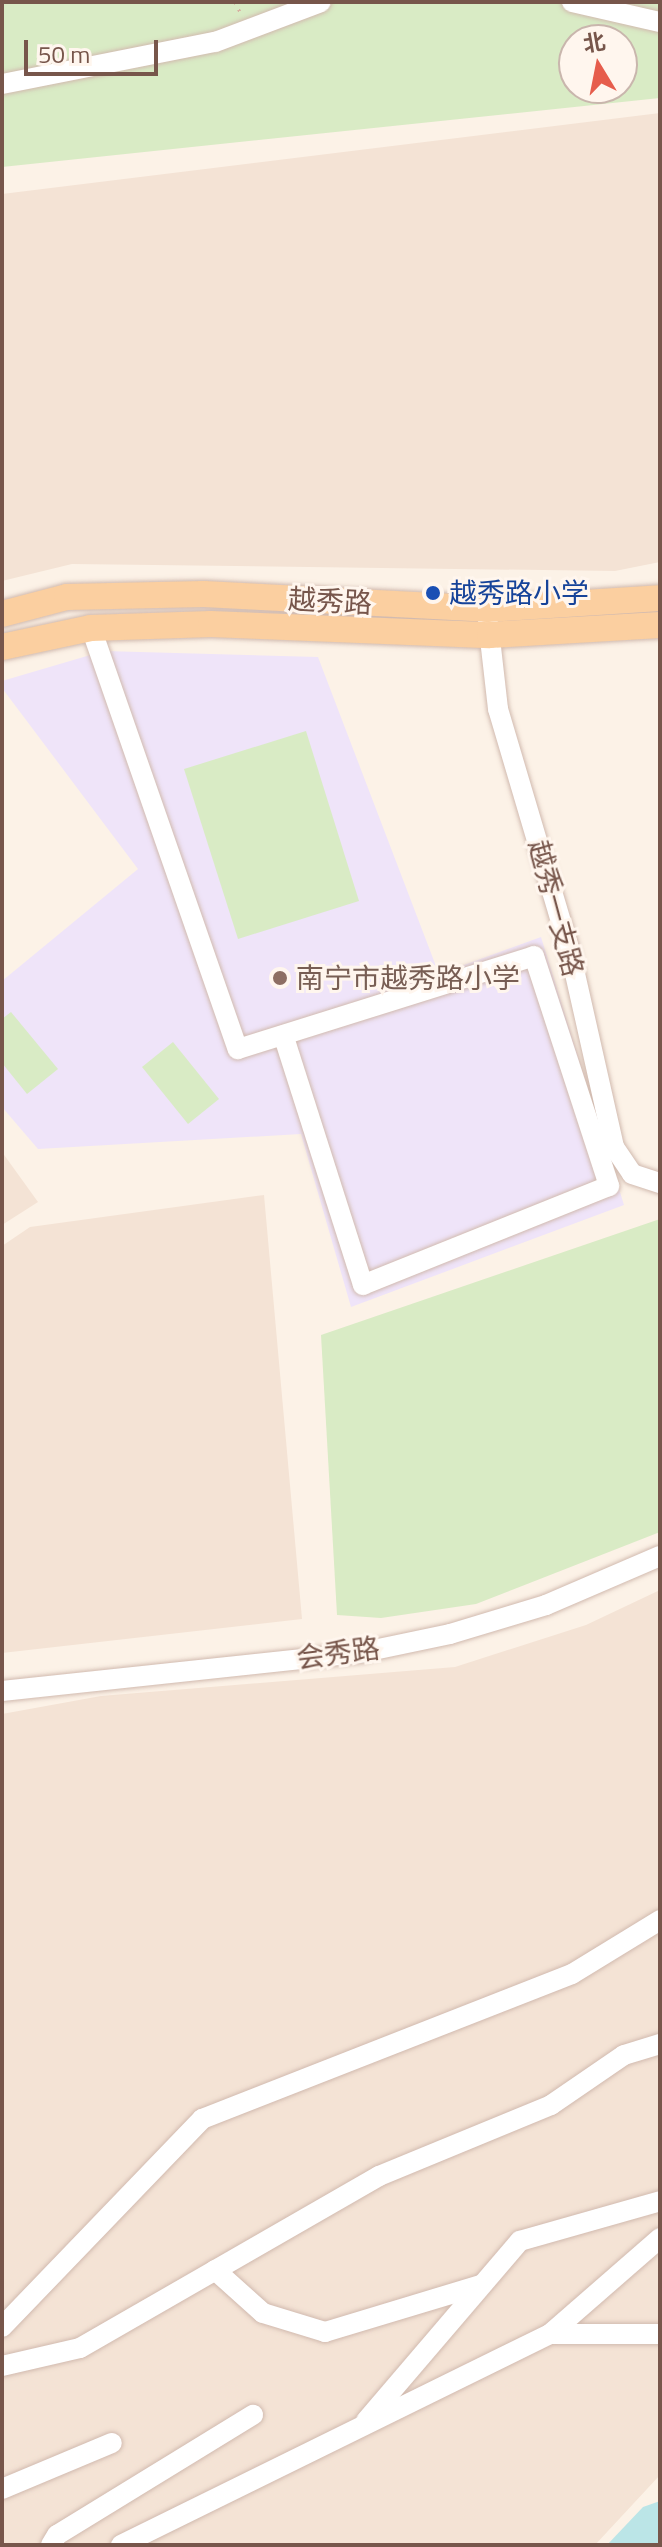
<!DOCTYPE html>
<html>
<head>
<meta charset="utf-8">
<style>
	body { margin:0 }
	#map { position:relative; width:662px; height:2547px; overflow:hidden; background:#fcf2e7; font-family:"Titillium Web","Noto Sans SC",sans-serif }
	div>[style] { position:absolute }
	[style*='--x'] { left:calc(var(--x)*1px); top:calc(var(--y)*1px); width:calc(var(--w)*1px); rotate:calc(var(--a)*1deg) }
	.residential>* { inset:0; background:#f4e3d5 }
	.education>* { inset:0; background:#efe4f9 }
	.green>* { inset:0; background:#d9ebc5 }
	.water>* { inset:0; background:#bbe5e7 }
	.path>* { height:3px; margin-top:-1.5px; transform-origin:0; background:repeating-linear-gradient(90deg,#d7b0a1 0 2px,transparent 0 8px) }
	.roads { filter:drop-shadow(0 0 2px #d1baaf) drop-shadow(0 0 2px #d1baaf) }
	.minor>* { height:20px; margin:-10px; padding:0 10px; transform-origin:10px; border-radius:10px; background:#fff }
	.major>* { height:26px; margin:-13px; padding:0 13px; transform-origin:13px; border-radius:13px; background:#fbcfa0 }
	.dots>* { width:22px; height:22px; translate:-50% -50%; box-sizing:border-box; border:4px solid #fff6ee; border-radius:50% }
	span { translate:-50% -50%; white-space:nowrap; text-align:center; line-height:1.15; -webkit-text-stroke:6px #fff6ee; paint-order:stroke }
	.transit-label { font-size:28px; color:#164399 }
	.left { translate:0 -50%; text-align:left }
	.street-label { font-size:28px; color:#77564b }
	.education-label { font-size:28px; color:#785e54 }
	.frame { position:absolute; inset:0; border:4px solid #77564b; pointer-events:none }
	.north { position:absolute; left:558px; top:24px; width:80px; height:80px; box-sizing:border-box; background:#fff6ee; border:2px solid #c9b6ad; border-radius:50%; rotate:350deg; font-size:22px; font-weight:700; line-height:32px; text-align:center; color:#77564b }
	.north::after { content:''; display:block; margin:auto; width:28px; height:36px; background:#e65d4c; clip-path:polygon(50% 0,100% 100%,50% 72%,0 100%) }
	.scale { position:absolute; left:24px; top:40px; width:134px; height:36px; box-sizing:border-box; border:4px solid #77564b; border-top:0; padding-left:10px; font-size:24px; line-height:28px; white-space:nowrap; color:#77564b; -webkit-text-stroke:6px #fff6ee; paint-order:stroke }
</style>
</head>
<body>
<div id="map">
	<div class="residential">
		<div style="clip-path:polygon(660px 113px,660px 562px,615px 571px,72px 564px,2px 581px,2px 194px)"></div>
		<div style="clip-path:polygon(2px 1152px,38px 1202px,2px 1225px)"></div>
		<div style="clip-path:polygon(264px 1195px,302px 1619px,2px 1653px,2px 1246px,30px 1227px)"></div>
		<div style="clip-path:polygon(660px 1590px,660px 2475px,595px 2545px,2px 2545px,2px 1714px,101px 1696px,455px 1667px,586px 1625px)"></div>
	</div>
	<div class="education">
		<div style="clip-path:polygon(104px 651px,318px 657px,439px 974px,541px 937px,624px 1205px,351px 1307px,301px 1134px,38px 1149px,2px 1107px,2px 981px,138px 869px,2px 688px,2px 681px)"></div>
	</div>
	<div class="green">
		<div style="clip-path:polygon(evenodd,2px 2px,660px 2px,660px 98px,2px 167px,2px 2px,574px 40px,622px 40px,622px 88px,574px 88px,574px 40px)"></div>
		<div style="clip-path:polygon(306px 731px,359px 901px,238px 939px,184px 769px)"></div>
		<div style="clip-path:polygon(11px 1012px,58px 1069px,27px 1094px,2px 1063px,2px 1019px)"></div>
		<div style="clip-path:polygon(173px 1042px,219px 1099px,188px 1124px,142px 1067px)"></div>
		<div style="clip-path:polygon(660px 1219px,660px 1532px,476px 1604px,381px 1618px,337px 1615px,321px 1335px)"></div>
	</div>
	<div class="water">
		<div style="clip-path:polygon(660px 2501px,660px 2545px,607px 2545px,643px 2507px)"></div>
	</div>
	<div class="path">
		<div style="--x:235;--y:2;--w:11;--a:63"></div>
	</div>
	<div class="roads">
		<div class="minor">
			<div style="--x:572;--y:2;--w:90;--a:12.8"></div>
			<div style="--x:2;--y:84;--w:217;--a:-11.2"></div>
			<div style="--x:215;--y:42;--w:113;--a:-20.7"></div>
			<div style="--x:488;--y:621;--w:89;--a:83.5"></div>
			<div style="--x:498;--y:709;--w:258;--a:73.5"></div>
			<div style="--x:571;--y:956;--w:196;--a:77.3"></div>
			<div style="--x:614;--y:1147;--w:32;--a:56"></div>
			<div style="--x:632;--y:1174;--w:29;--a:18"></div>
			<div style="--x:91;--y:628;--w:446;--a:70.8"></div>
			<div style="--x:238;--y:1049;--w:310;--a:-17.4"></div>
			<div style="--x:534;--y:956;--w:242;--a:71.9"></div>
			<div style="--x:609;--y:1186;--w:265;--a:158.1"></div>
			<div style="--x:363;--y:1285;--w:262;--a:-107.7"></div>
			<div style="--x:2;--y:1691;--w:364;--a:-6.1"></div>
			<div style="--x:364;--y:1652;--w:88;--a:-11.8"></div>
			<div style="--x:450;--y:1634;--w:100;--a:-16.8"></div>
			<div style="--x:546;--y:1605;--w:124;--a:-23.3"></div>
			<div style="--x:215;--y:2270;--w:64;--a:41.9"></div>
			<div style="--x:263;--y:2313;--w:65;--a:17"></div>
			<div style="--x:325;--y:2332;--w:163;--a:-16.8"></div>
			<div style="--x:2;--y:2327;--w:289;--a:-46.1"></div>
			<div style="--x:202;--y:2119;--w:397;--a:-21.4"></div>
			<div style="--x:572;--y:1974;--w:103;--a:-31.5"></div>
			<div style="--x:550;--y:2334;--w:110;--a:0"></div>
			<div style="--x:2;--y:2366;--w:80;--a:-13"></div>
			<div style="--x:80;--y:2348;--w:345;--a:-29.9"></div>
			<div style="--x:379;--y:2176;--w:186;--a:-22.4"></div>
			<div style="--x:551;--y:2105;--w:88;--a:-34.4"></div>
			<div style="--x:624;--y:2055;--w:38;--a:-17"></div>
			<div style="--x:366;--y:2421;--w:237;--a:-49.5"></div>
			<div style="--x:520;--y:2241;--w:146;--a:-15.9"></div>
			<div style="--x:2;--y:2489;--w:119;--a:-22.7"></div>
			<div style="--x:51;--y:2545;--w:12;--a:-59"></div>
			<div style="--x:57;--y:2535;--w:230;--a:-31.5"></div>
			<div style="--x:121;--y:2545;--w:478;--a:-26.2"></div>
			<div style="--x:550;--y:2334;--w:146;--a:-41.1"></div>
		</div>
		<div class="major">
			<div style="--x:2;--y:614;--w:67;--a:-14.7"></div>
			<div style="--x:67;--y:597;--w:137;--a:-1.3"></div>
			<div style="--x:204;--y:594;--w:283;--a:3"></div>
			<div style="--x:487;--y:609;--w:173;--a:-3.6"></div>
			<div style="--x:2;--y:647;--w:91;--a:-12.1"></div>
			<div style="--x:91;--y:628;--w:120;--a:-1.9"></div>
			<div style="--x:211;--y:624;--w:279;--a:2.3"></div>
			<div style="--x:490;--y:635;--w:170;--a:-3.4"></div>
		</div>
	</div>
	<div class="dots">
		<div style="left:433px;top:593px;background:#1a4fb4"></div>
		<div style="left:280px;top:978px;background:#8d6e63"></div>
	</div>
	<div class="transit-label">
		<span class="left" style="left:449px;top:593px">越秀路小学</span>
	</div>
	<div class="street-label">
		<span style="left:330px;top:601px;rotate:3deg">越秀路</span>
		<span style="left:556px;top:908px;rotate:75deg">越秀一支路</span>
		<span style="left:338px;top:1653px;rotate:-7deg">会秀路</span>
	</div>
	<div class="education-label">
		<span class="left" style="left:296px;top:978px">南宁市越秀路小学</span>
	</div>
	<div class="frame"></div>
	<div class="north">北</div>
	<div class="scale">50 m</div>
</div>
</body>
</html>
